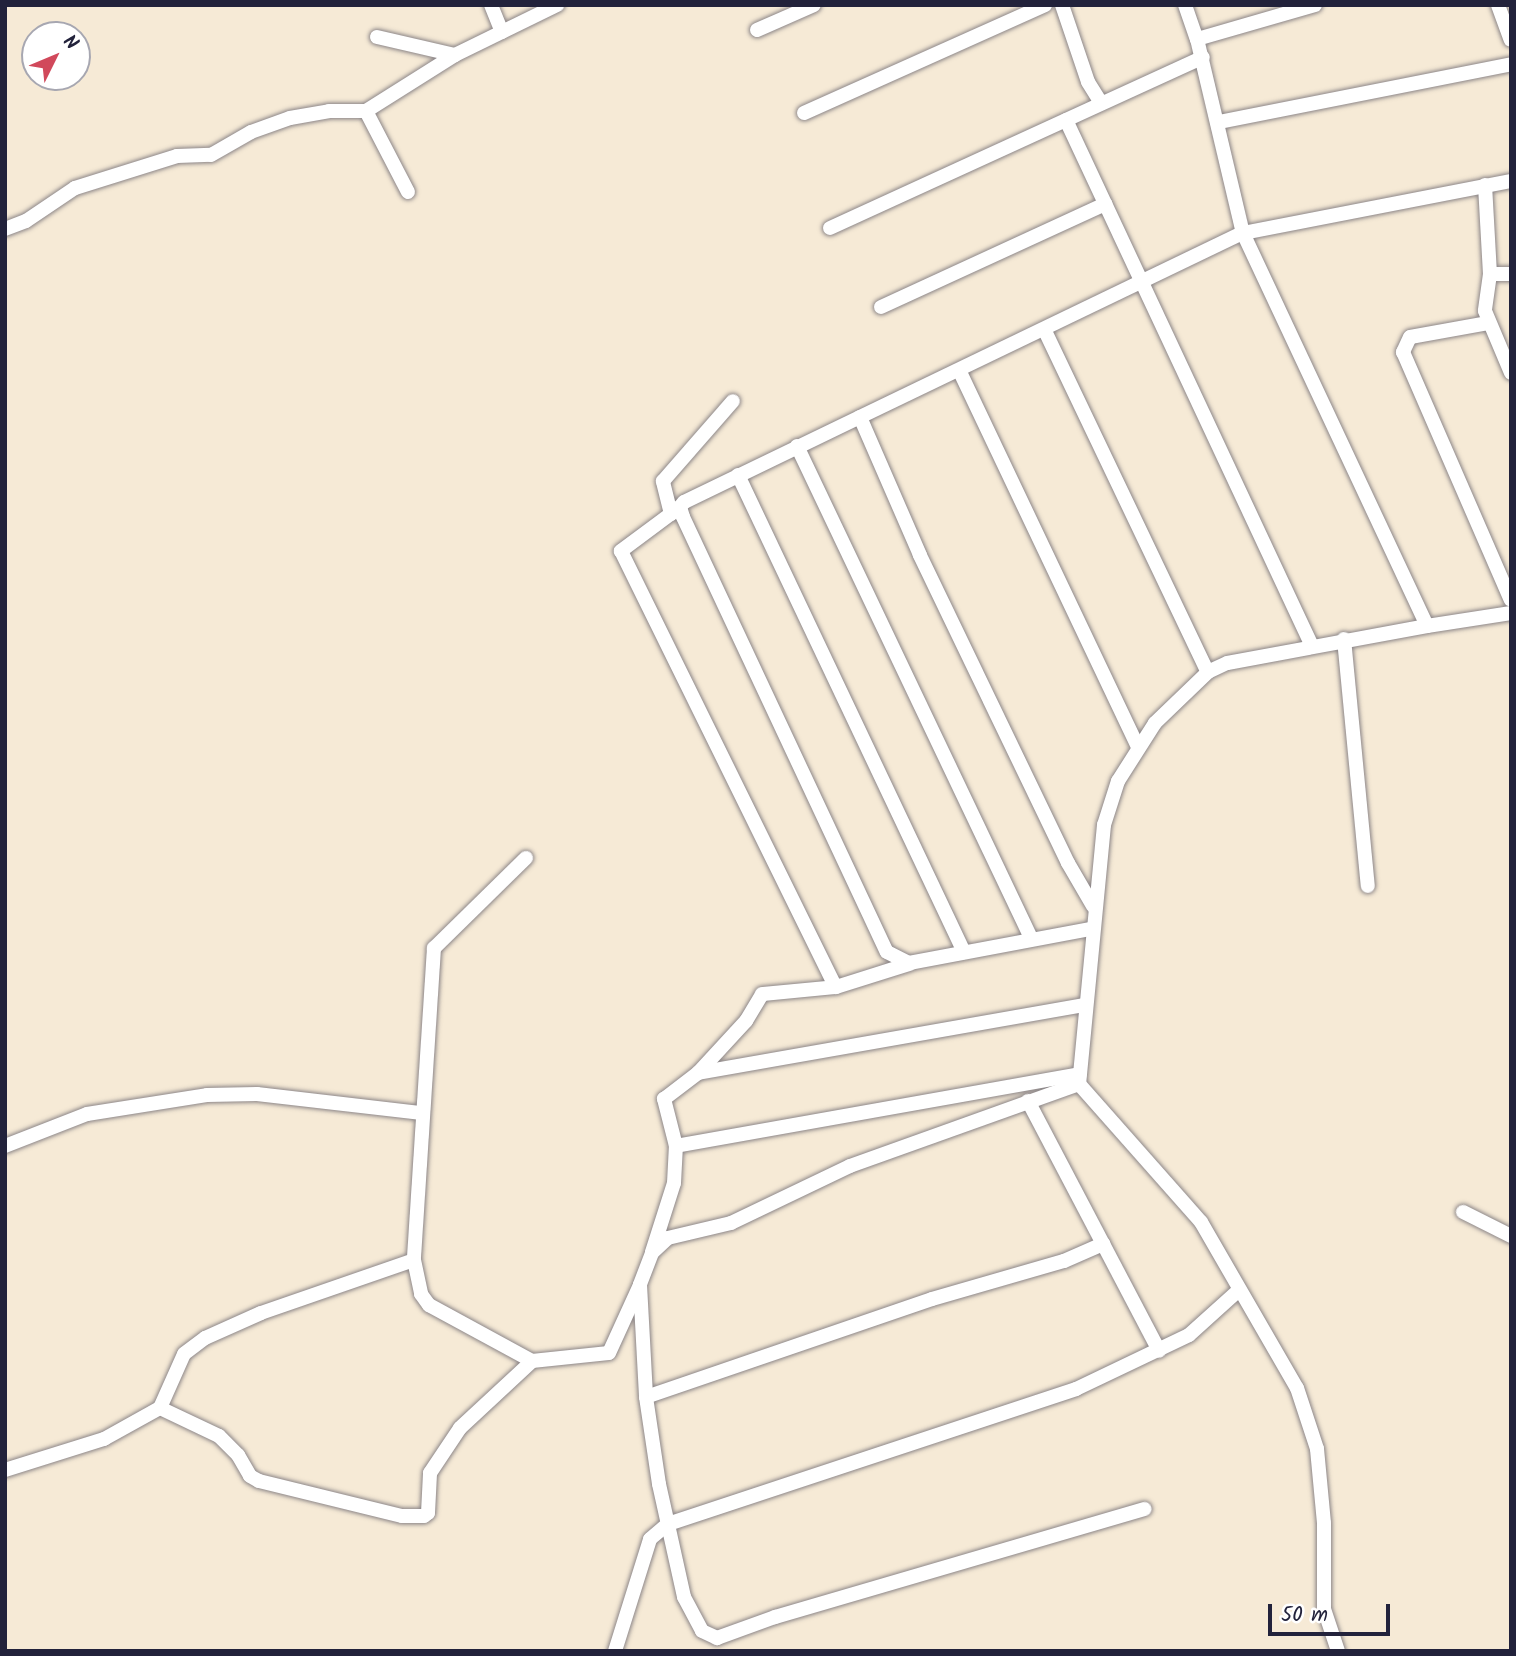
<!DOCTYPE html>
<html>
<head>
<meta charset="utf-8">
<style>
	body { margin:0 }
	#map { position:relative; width:1516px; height:1656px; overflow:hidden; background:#f6ead6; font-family:Kalam,sans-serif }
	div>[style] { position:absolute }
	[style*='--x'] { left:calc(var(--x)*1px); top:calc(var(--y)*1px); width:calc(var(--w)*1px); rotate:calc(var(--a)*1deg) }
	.roads { filter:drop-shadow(0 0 2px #8c8688) drop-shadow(0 0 2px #8c8688) }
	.street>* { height:14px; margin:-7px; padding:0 7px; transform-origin:7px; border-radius:7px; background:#fff }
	span { translate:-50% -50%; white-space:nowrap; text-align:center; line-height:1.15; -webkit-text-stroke:6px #fff; paint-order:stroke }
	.frame { position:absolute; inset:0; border:7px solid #22223b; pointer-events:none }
	.north { position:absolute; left:21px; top:21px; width:70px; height:70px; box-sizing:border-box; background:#fff; border:2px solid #a7a7b1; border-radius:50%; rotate:47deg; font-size:19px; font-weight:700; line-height:28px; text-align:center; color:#22223b }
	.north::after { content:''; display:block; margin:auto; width:24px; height:32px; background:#d1495b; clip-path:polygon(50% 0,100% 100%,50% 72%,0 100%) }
	.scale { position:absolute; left:1268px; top:1604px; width:122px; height:32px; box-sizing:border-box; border:4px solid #22223b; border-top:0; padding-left:9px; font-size:21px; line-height:24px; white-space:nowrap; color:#22223b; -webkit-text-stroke:5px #fff; paint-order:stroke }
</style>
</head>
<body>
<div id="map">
	<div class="roads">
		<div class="street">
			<div style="--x:491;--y:5;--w:29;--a:68"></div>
			<div style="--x:1062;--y:5;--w:81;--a:71.3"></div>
			<div style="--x:1088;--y:82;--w:25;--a:58"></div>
			<div style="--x:1185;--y:5;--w:36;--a:71"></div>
			<div style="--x:1315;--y:5;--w:123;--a:163.9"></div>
			<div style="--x:1197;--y:39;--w:199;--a:76.7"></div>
			<div style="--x:1243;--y:233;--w:434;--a:64.9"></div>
			<div style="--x:1427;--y:626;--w:203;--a:169.5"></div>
			<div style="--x:1227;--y:663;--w:21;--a:155"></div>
			<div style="--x:1208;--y:672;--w:74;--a:136.1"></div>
			<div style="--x:1155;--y:723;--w:69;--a:122.5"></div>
			<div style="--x:1118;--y:781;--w:46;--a:107.7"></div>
			<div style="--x:1104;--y:825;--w:260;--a:95.5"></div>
			<div style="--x:1079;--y:1084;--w:184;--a:48.5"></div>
			<div style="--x:1201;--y:1222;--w:192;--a:60"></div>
			<div style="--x:1297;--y:1388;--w:64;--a:71.8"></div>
			<div style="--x:1317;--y:1449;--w:74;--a:84.6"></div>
			<div style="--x:1324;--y:1523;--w:86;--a:90"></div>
			<div style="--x:1324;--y:1609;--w:44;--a:71.6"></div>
			<div style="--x:1498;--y:5;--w:37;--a:70"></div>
			<div style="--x:757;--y:30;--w:62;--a:-23.7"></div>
			<div style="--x:377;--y:37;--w:80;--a:13"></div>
			<div style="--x:804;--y:113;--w:264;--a:-24.1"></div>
			<div style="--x:1066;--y:120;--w:578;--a:64.94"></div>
			<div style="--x:1219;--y:122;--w:298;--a:-11.2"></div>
			<div style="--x:1485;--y:185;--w:89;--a:86.8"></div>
			<div style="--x:408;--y:192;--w:91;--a:-117.4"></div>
			<div style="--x:366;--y:111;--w:105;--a:-32.2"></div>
			<div style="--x:455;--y:55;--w:114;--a:-26.1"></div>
			<div style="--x:830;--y:228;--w:410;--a:-24.6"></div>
			<div style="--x:5;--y:229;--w:22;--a:-21"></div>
			<div style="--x:26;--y:221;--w:59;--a:-34"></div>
			<div style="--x:75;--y:188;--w:107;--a:-17.4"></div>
			<div style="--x:177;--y:156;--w:34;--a:-2"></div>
			<div style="--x:211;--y:155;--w:46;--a:-29.9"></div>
			<div style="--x:251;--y:132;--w:41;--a:-19.7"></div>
			<div style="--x:290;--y:118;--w:40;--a:-10"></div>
			<div style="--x:329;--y:111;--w:37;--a:0"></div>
			<div style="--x:1511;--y:274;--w:21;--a:180"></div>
			<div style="--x:1490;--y:274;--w:37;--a:98"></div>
			<div style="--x:1485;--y:311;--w:67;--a:67.2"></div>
			<div style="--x:881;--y:307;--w:247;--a:-24.7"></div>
			<div style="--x:1488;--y:323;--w:79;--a:169.8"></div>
			<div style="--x:1410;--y:337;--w:17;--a:115"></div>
			<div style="--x:1403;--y:352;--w:270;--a:66.5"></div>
			<div style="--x:1045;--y:331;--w:378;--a:64.5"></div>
			<div style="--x:960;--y:372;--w:415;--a:64.6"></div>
			<div style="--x:860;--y:417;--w:195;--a:154.2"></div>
			<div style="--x:684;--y:502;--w:6;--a:129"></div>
			<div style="--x:680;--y:507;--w:10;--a:73"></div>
			<div style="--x:683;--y:517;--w:480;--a:64.9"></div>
			<div style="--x:887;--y:952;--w:25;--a:27"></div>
			<div style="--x:909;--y:963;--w:185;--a:-10.6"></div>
			<div style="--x:797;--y:446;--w:545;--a:64.56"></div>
			<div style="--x:738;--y:475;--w:528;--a:64.65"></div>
			<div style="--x:680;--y:507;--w:74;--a:143.3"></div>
			<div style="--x:621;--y:551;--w:486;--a:63.8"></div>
			<div style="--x:836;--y:987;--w:77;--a:-17.5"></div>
			<div style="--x:671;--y:514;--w:34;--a:-104"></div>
			<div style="--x:663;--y:481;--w:106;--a:-48.8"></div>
			<div style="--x:1427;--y:626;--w:85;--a:-8.8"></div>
			<div style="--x:1344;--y:639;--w:248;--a:84.5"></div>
			<div style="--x:526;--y:858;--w:129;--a:135.6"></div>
			<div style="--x:434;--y:948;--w:313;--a:93.7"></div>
			<div style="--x:414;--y:1260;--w:162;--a:160.9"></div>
			<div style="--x:261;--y:1313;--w:61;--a:155.9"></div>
			<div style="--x:205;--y:1338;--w:26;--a:143"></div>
			<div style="--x:184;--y:1354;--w:59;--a:114"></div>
			<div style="--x:160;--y:1408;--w:65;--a:25.4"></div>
			<div style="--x:219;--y:1436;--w:27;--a:45"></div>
			<div style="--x:238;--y:1455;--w:24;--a:60"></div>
			<div style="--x:250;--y:1476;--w:10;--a:29"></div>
			<div style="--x:259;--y:1481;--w:147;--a:13.8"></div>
			<div style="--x:402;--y:1516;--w:22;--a:0"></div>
			<div style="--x:424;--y:1516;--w:5;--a:-37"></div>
			<div style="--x:428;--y:1513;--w:40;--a:-87.1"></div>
			<div style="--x:430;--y:1473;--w:54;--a:-56.3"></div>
			<div style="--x:460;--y:1428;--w:98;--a:-42.9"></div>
			<div style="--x:532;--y:1361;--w:77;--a:-5.9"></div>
			<div style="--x:609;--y:1353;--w:75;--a:-65.5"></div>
			<div style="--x:1093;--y:906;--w:50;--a:-120.2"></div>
			<div style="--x:1068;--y:863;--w:342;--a:-115.7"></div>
			<div style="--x:920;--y:555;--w:150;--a:-113.5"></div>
			<div style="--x:860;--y:417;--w:425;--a:-25.7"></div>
			<div style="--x:1243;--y:233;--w:273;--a:-11"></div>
			<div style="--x:698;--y:1073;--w:393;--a:-10"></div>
			<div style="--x:1079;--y:1084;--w:243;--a:160.3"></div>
			<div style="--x:850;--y:1166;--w:132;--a:154.4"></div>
			<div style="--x:731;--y:1223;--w:65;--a:166.6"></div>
			<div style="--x:668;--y:1238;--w:22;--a:137"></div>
			<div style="--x:652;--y:1253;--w:34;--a:111"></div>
			<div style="--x:640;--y:1285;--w:112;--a:86.9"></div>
			<div style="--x:646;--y:1397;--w:88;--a:81.5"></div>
			<div style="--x:659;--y:1484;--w:116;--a:77.5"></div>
			<div style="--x:684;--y:1597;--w:38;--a:62"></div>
			<div style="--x:702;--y:1631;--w:17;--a:25"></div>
			<div style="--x:717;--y:1638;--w:62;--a:-19.9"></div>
			<div style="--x:775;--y:1617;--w:385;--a:-16.3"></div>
			<div style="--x:1028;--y:1101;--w:282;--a:62.3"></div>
			<div style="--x:5;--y:1146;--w:88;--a:-21.3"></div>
			<div style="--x:87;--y:1114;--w:121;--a:-9"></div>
			<div style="--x:207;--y:1095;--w:50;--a:-1.1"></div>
			<div style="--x:257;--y:1094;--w:166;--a:6.6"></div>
			<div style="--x:676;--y:1146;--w:410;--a:-10.1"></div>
			<div style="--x:1463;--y:1212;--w:54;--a:26.6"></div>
			<div style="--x:652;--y:1252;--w:72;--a:-72.3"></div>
			<div style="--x:674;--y:1183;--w:37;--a:-87"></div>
			<div style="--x:676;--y:1146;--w:49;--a:-104.3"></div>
			<div style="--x:664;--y:1099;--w:43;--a:-37.4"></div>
			<div style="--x:698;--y:1073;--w:71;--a:-47.3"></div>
			<div style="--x:746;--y:1021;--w:31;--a:-59"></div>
			<div style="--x:762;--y:994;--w:74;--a:-5.4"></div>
			<div style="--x:414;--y:1260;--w:35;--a:78"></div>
			<div style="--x:421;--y:1294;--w:14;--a:54"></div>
			<div style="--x:429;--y:1305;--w:117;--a:28.5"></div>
			<div style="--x:646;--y:1397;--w:302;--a:-18.9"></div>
			<div style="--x:932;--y:1299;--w:137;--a:-16.1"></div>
			<div style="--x:1064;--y:1261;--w:43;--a:-23.6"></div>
			<div style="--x:5;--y:1470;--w:104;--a:-17.4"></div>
			<div style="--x:104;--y:1439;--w:64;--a:-29"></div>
			<div style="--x:615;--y:1651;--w:117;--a:-72.6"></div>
			<div style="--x:650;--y:1539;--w:23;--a:-40"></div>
			<div style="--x:668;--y:1524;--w:430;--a:-18.3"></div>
			<div style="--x:1076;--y:1389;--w:125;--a:-25.5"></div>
			<div style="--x:1189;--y:1335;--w:67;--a:-42"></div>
		</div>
	</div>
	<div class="frame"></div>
	<div class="north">N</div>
	<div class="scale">50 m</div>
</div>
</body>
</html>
